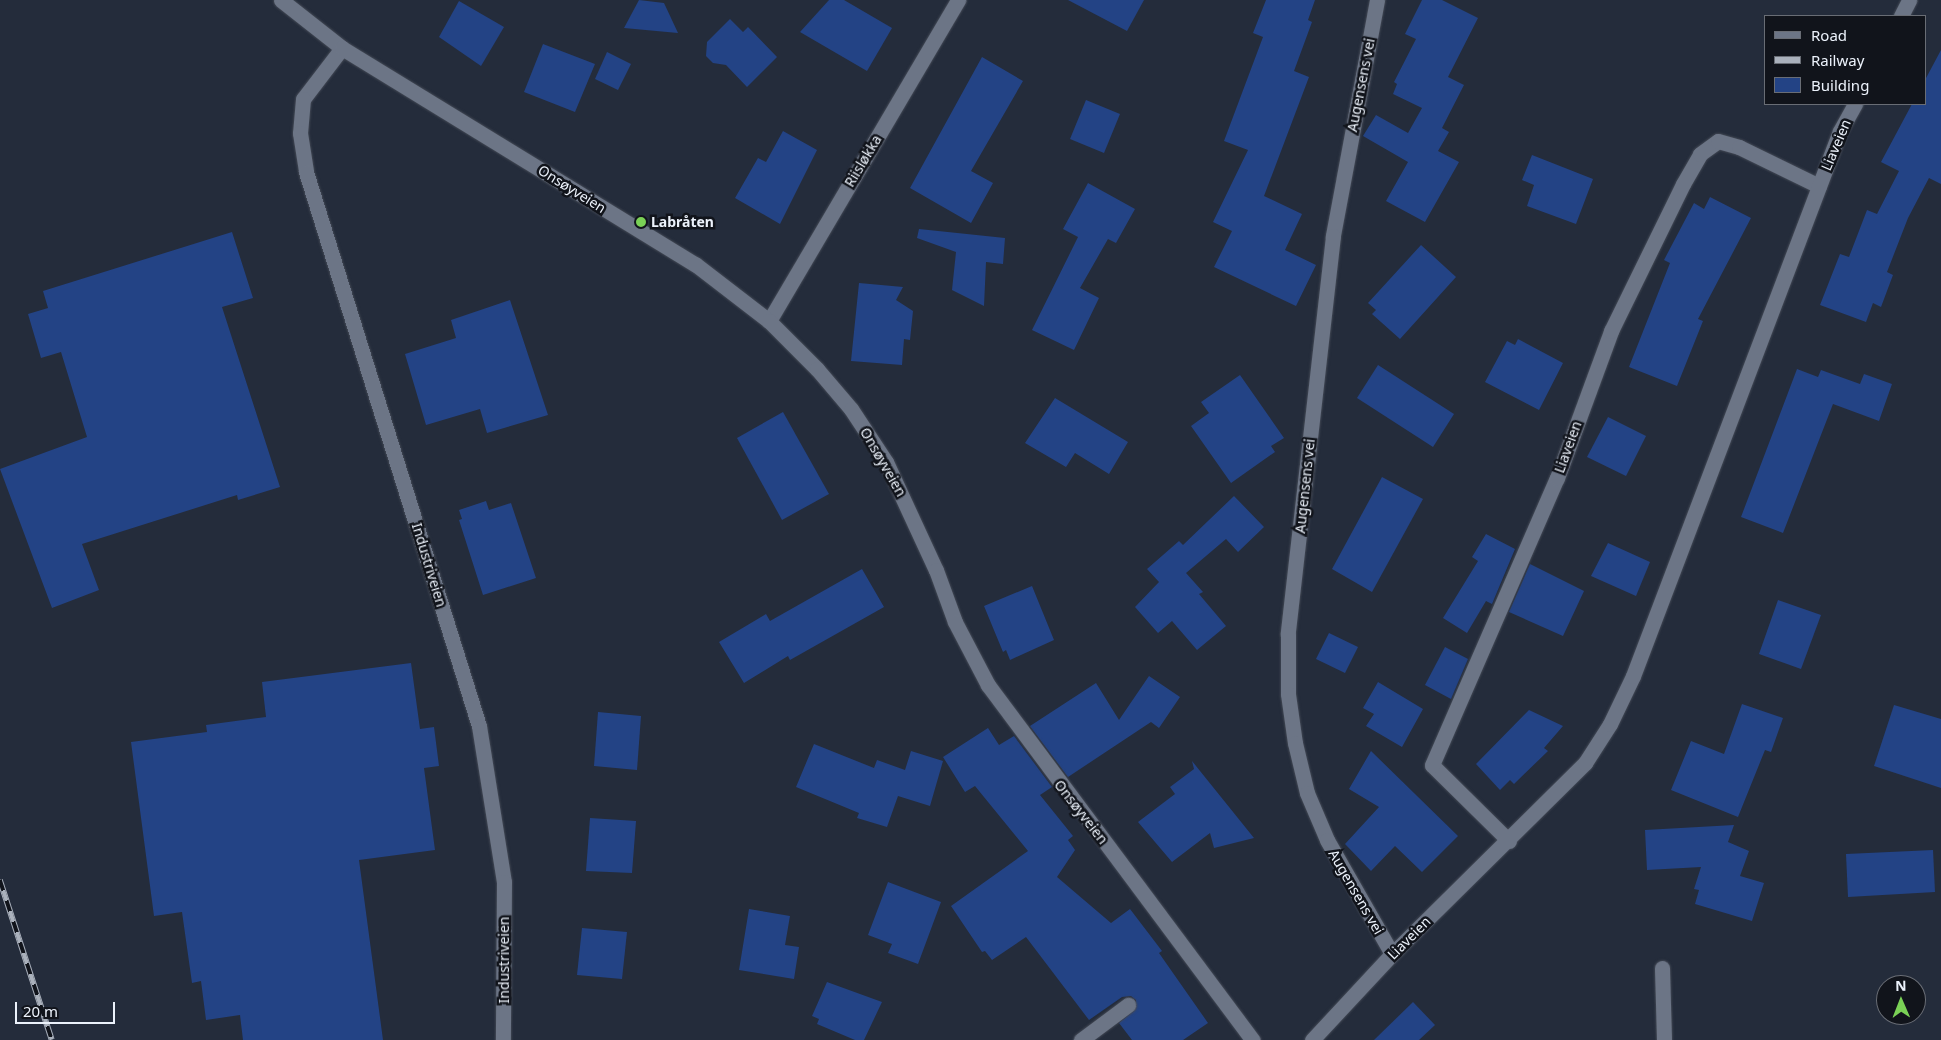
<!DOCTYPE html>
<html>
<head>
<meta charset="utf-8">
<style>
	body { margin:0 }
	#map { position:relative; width:1941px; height:1040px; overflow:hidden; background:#242c3b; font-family:"Noto Sans",sans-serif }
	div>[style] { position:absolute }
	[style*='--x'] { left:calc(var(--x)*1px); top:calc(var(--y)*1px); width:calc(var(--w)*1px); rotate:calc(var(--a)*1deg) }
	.building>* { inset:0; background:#234385 }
	.roads { filter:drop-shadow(0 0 1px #434955) drop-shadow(0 0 1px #434955) }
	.minor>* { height:15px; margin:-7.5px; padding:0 7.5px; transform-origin:7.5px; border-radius:7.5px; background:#6c7586 }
	.tertiary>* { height:15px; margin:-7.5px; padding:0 7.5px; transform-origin:7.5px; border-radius:7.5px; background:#6c7586 }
	.rail>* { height:5.5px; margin-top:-2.75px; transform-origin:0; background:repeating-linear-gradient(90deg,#11141b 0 11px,#aab1bc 0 22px); box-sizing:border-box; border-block:1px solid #aab1bc }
	.dots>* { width:14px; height:14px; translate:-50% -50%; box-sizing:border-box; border:2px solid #11141b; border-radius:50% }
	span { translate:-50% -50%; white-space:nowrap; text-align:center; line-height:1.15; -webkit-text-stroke:5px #11141b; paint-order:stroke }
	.street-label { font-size:14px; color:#ecf2fb }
	.poi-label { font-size:14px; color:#ecf2fb; font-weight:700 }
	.left { translate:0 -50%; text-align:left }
	.legend { position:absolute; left:1764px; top:15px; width:162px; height:90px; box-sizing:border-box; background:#11141b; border:1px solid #696d75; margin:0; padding:6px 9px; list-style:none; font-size:15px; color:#ecf2fb }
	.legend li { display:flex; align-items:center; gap:10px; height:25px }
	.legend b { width:25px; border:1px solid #696d75 }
	.north { position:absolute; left:1876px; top:975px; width:50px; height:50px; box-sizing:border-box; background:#11141b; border:1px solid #696d75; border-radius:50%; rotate:359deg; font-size:14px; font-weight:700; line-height:20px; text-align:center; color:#ecf2fb }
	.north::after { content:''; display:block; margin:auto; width:18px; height:22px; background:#7ad156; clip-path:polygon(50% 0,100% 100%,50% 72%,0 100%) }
	.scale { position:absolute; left:15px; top:1002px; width:100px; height:22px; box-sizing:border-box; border:2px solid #ecf2fb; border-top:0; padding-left:6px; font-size:15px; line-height:18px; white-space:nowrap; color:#ecf2fb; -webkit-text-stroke:4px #11141b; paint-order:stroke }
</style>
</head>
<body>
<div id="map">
	<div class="building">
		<div style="clip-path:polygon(639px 0,664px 3px,678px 33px,624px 28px)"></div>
		<div style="clip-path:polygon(829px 0,844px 0,892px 28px,867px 71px,800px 32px)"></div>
		<div style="clip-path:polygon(1068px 0,1144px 0,1127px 31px)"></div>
		<div style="clip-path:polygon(1266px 0,1315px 0,1308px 20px,1312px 22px,1294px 71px,1309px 77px,1264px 196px,1302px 214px,1285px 250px,1316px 265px,1296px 306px,1214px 267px,1232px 231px,1213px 222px,1248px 150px,1224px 141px,1263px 37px,1253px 33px)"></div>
		<div style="clip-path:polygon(1422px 0,1442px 0,1478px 18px,1448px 77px,1464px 85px,1442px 128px,1449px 132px,1438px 151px,1459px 162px,1425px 222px,1386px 201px,1408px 162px,1363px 136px,1376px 115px,1408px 133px,1422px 108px,1393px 94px,1397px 84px,1394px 82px,1416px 39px,1405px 34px)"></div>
		<div style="clip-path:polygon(459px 1px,504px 27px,481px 66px,439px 37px)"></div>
		<div style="clip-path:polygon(730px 19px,743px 32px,748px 27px,777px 57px,747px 87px,726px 65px,713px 63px,706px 56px,707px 42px)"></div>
		<div style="clip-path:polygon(543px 44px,595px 64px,575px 112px,524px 92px)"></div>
		<div style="clip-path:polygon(1941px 50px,1941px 184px,1929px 178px,1908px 218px,1887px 272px,1893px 275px,1881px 307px,1873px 303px,1866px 322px,1820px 305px,1840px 254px,1849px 257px,1867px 210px,1877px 214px,1899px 171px,1881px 162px,1912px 104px,1925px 104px,1925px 80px)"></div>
		<div style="clip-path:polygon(607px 52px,631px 64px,618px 90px,595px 79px)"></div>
		<div style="clip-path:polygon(982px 57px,1023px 81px,971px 171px,993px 183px,971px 223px,910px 188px)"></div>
		<div style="clip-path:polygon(1086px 100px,1120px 114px,1104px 153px,1070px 139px)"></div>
		<div style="clip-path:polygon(783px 131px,817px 150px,780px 224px,735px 198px,758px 158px,766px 162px)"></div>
		<div style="clip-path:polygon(1532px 155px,1593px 179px,1576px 224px,1527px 206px,1534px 185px,1522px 180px)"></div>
		<div style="clip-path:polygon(1088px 183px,1135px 209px,1116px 243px,1108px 239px,1080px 288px,1099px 298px,1074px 350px,1032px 330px,1078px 237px,1063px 229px)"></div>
		<div style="clip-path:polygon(1710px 197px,1751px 218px,1698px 319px,1703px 321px,1677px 386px,1629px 367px,1670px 263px,1664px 260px,1694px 203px,1704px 209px)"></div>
		<div style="clip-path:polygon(919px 229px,1005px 238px,1003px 264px,986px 262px,984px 306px,952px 290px,956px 252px,917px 238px)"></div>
		<div style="clip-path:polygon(232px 232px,253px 298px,222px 307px,280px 487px,238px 500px,237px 495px,82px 544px,99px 590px,52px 608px,0 469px,87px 437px,61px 352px,41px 358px,28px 314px,48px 308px,43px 291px)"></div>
		<div style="clip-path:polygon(1421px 245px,1456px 277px,1400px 339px,1372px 314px,1376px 310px,1368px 303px)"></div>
		<div style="clip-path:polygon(859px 283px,903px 287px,896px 300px,913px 311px,910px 340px,904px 339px,902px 365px,851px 361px)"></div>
		<div style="clip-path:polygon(510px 300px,548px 415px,487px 433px,480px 409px,426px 425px,405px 354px,456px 338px,451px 320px)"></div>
		<div style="clip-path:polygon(1518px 339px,1563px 363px,1539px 410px,1485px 382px,1507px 341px,1515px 345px)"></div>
		<div style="clip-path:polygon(1378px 365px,1454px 414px,1433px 447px,1357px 398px)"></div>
		<div style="clip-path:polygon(1797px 369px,1818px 377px,1821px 370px,1860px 384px,1864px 374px,1892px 384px,1879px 421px,1833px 404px,1783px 533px,1741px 517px)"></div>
		<div style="clip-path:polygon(1240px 375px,1284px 438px,1271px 446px,1275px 452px,1231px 483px,1191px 426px,1209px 413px,1201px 402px)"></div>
		<div style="clip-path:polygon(1055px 398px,1128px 442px,1109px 474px,1075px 453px,1066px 467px,1025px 443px)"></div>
		<div style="clip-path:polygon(783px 412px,829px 494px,782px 520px,737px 438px)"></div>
		<div style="clip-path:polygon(1608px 417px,1646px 436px,1626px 476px,1587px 457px)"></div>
		<div style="clip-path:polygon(1382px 477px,1423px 499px,1372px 592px,1332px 569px)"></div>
		<div style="clip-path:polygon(1234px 496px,1264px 527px,1238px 552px,1226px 539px,1186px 573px,1203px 592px,1199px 594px,1226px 626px,1197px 650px,1172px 621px,1158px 633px,1135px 607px,1159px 582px,1147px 569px,1179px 541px,1183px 545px)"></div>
		<div style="clip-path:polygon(486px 501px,489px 510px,511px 503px,536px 578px,483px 595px,459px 520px,462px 519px,459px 510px)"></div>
		<div style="clip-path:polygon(1486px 534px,1515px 549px,1492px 604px,1486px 601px,1467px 633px,1443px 618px,1478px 561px,1472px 557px)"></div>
		<div style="clip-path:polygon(1608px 543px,1650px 562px,1636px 596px,1591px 576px)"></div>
		<div style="clip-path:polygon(1530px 564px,1584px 591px,1563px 636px,1509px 612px)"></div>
		<div style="clip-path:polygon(862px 569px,884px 607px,790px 660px,788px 656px,744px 683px,719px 642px,766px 614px,770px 621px)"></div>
		<div style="clip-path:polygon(1032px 586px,1054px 640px,1010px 660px,1006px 650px,1003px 652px,984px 606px)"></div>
		<div style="clip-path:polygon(1778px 600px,1821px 615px,1801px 669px,1759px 654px)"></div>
		<div style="clip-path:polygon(1329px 633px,1358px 647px,1345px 673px,1316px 659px)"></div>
		<div style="clip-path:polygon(1445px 647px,1468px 659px,1451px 699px,1425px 685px)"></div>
		<div style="clip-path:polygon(411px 663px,420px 729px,434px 727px,439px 766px,424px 768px,435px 850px,359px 860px,383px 1040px,243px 1040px,240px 1015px,206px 1020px,201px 981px,192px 983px,182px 912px,154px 916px,131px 742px,207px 732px,206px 725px,266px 717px,262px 682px)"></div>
		<div style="clip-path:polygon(1149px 676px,1180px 697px,1159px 728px,1151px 722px,1068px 777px,1030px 726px,1096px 683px,1119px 720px)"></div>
		<div style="clip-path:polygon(1378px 682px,1423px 709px,1402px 747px,1366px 726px,1374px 714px,1363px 708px)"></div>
		<div style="clip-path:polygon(1742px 704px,1783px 718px,1771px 752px,1765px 750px,1738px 817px,1671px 790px,1691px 741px,1724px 754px)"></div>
		<div style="clip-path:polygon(1894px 705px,1941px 719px,1941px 788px,1874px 766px)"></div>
		<div style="clip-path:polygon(1529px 710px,1563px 726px,1544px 748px,1548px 751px,1514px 784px,1510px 780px,1500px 790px,1476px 764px)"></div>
		<div style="clip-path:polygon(598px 712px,641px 716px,637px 770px,594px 766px)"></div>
		<div style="clip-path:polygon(988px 728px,999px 745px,1014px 736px,1052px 787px,1040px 795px,1073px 836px,1068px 840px,1075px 850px,1057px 877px,1111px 923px,1130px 909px,1162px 951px,1159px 953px,1208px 1023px,1183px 1040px,1132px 1040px,1119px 1023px,1136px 1009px,1136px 1000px,1131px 996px,1122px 997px,1089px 1020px,1026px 937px,992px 960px,985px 951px,982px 952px,951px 906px,1028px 851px,975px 786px,965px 792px,943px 757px)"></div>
		<div style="clip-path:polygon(814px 744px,874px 768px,877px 760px,905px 770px,911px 751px,943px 761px,930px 806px,898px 796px,887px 827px,857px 818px,859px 813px,796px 787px)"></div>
		<div style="clip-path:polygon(1371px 751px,1458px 836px,1422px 872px,1395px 846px,1371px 871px,1345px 844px,1379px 807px,1349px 789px)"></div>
		<div style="clip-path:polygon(1192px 761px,1254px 838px,1214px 848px,1210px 833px,1172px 862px,1138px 822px,1175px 794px,1170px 787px,1194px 769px)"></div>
		<div style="clip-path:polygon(590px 818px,636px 821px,632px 873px,586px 871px)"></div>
		<div style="clip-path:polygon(1734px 825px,1728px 842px,1749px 851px,1740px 876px,1764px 883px,1752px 921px,1695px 904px,1699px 890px,1694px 889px,1701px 867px,1647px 870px,1645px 830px)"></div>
		<div style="clip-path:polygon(1933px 850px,1935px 892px,1848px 897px,1846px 854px)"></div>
		<div style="clip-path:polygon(888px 882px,941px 902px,918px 964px,888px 953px,892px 944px,868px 935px)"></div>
		<div style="clip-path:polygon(749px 909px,790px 916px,785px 945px,799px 947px,794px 979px,739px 970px)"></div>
		<div style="clip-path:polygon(582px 928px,627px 932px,622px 979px,577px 975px)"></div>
		<div style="clip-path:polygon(827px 982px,882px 1002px,864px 1040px,855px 1040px,817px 1024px,819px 1019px,812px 1016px)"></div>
		<div style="clip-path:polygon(1413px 1002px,1435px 1025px,1419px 1040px,1374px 1040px)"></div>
	</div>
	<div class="roads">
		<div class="minor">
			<div style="--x:1377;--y:0;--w:240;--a:100.6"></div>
			<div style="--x:1333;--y:236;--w:401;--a:96.5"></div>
			<div style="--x:1288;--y:634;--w:60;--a:90"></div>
			<div style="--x:1288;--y:694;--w:49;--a:81.9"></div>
			<div style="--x:1295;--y:743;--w:51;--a:76.5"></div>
			<div style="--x:1307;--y:793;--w:51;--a:66.9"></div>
			<div style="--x:1327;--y:840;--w:131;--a:60.3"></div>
			<div style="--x:1901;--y:16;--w:18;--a:-63"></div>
			<div style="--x:342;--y:48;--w:64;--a:127.4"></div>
			<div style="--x:303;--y:99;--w:34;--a:95"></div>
			<div style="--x:300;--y:133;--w:39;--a:81"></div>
			<div style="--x:306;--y:172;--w:580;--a:72.66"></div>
			<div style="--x:479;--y:726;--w:158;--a:80.9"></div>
			<div style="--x:504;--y:882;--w:158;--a:90.4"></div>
			<div style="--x:769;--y:321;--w:373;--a:-59.5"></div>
			<div style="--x:1509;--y:841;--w:108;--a:-135.4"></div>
			<div style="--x:1432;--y:765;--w:313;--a:-66.5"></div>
			<div style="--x:1557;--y:478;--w:157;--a:-69.8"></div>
			<div style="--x:1611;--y:331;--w:164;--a:-63.9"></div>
			<div style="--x:1683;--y:184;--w:34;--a:-60"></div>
			<div style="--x:1700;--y:154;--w:22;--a:-36"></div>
			<div style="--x:1718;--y:141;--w:22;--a:16"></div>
			<div style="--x:1739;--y:147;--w:89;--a:26"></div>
			<div style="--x:1662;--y:968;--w:72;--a:88.4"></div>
			<div style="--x:1081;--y:1040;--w:59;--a:-36.7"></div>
			<div style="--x:1312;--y:1040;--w:117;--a:-47.1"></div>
			<div style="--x:1392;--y:954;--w:272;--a:-44.7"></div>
			<div style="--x:1585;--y:763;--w:46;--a:-57.3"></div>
			<div style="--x:1610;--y:724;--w:53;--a:-64.4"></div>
			<div style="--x:1633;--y:676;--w:583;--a:-69.2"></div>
			<div style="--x:1840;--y:131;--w:31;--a:-61"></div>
		</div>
		<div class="tertiary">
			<div style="--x:281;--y:0;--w:78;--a:38.2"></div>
			<div style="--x:342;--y:48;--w:414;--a:31.5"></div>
			<div style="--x:695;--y:264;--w:93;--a:37.6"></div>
			<div style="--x:769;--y:321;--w:68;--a:45"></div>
			<div style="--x:817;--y:369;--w:52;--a:49.6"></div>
			<div style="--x:851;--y:409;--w:64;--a:56.6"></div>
			<div style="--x:886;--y:462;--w:119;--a:65.2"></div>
			<div style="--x:936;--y:570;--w:55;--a:69.9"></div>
			<div style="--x:955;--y:622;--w:71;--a:62.4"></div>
			<div style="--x:988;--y:685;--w:443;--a:53.3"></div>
		</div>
	</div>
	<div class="rail">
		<div style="--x:0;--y:880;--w:168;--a:72"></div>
	</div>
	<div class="dots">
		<div style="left:641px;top:222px;background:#7ad156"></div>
	</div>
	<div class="street-label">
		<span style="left:1361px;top:85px;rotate:-79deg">Augensens vei</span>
		<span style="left:1836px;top:145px;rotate:-67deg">Liaveien</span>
		<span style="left:863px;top:161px;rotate:-59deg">Riisløkka</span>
		<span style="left:572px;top:189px;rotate:32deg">Onsøyveien</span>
		<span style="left:1568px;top:447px;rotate:-70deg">Liaveien</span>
		<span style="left:883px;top:462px;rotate:60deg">Onsøyveien</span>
		<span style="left:1305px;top:486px;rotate:-84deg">Augensens vei</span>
		<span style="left:429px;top:565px;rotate:73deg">Industriveien</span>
		<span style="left:1081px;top:812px;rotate:52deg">Onsøyveien</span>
		<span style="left:1356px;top:892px;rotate:60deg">Augensens vei</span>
		<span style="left:1409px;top:938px;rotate:-45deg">Liaveien</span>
		<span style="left:504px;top:960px;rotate:-90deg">Industriveien</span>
	</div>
	<div class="poi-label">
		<span class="left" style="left:651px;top:222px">Labråten</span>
	</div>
	<ul class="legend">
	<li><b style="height:6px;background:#6c7586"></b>Road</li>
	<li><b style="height:6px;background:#aab1bc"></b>Railway</li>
	<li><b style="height:14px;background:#234385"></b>Building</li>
	</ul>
	<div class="north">N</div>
	<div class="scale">20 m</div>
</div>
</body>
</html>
